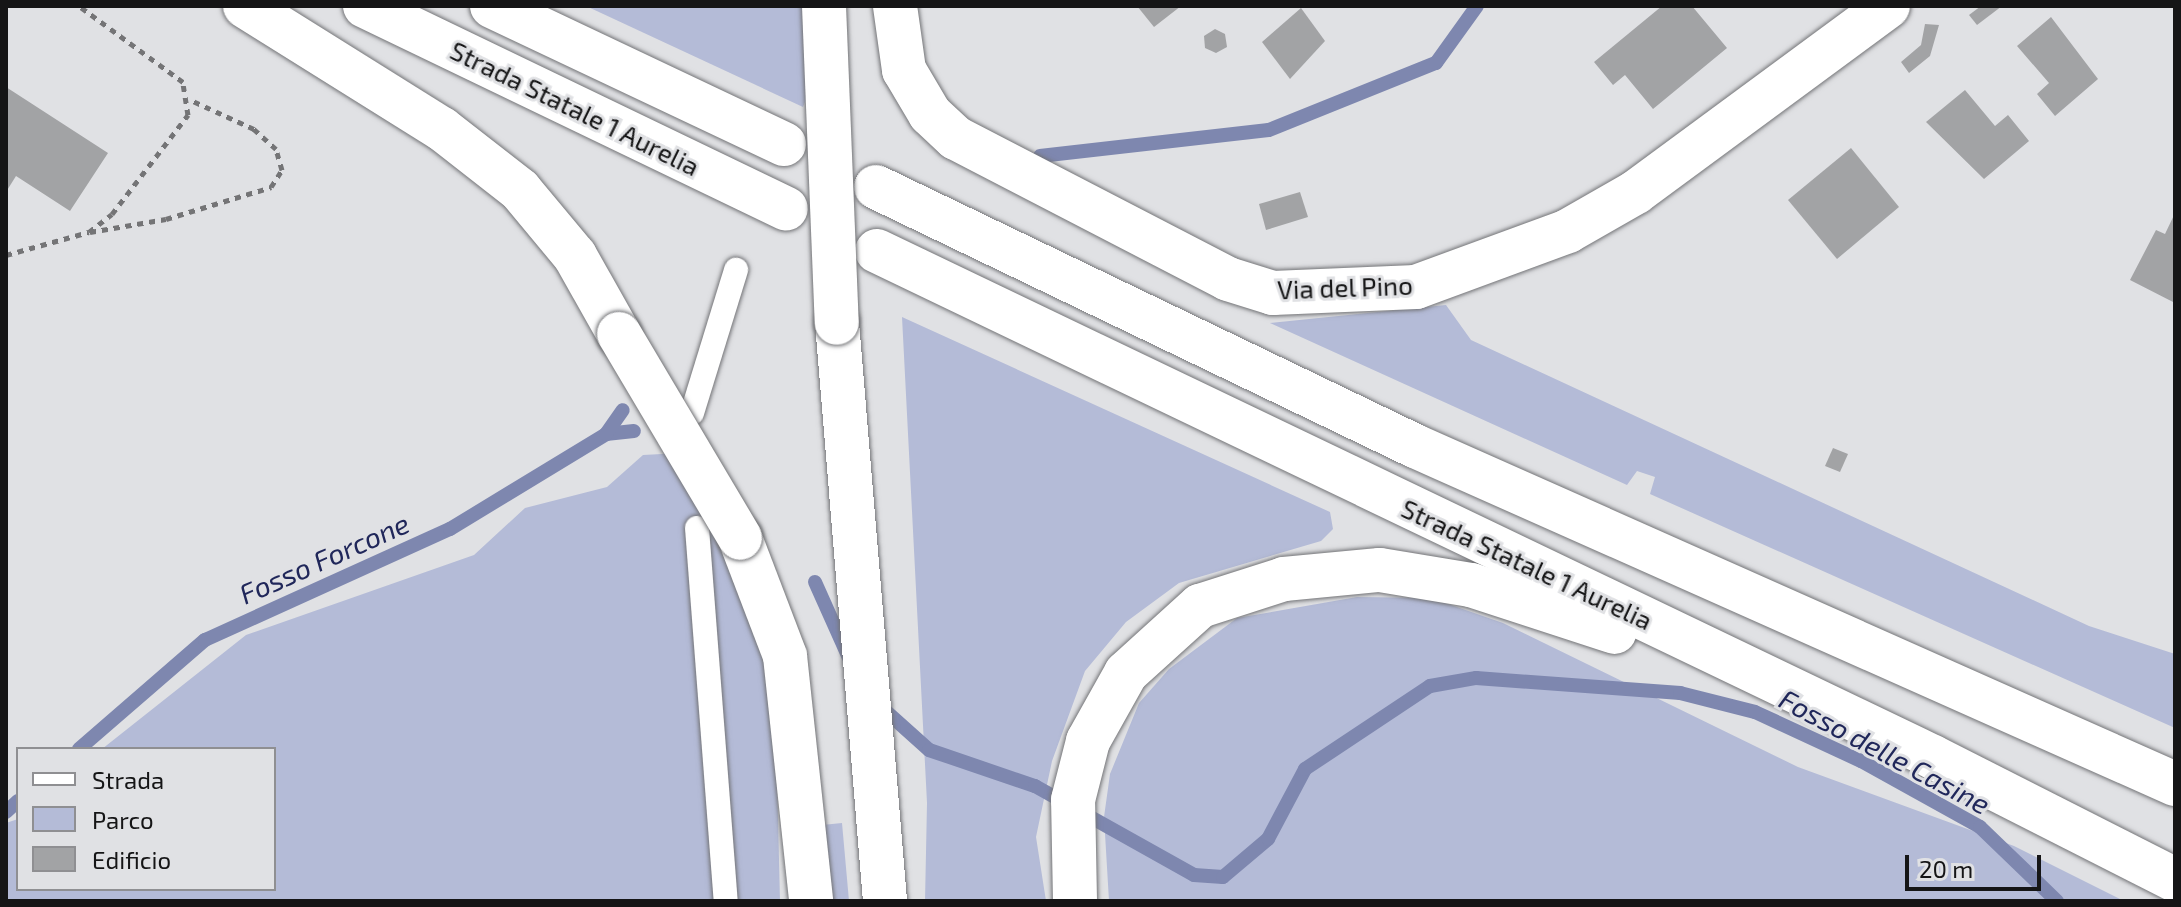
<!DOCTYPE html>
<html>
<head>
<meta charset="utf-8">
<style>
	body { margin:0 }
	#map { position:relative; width:2181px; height:907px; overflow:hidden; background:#e0e1e4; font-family:"Exo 2",sans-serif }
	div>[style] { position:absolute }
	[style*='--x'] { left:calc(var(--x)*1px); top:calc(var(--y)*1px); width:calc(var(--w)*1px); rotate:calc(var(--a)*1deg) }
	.green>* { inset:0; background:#b4bbd7 }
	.stream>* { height:14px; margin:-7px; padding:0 7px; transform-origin:7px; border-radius:7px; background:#7e87af }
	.building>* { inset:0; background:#a2a3a5 }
	.path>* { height:5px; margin-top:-2.5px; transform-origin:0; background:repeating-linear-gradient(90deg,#747476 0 6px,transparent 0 12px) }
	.roads { filter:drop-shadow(0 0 2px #737477) drop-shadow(0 0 2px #737477) }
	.lane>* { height:24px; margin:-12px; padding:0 12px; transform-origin:12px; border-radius:12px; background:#fff }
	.street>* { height:44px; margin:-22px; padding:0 22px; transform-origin:22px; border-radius:22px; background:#fff }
	.secondary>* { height:44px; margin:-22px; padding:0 22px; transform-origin:22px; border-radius:22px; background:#fff }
	.highway>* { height:44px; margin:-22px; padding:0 22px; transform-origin:22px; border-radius:22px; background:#fff }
	.bridges { filter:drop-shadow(0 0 2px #737477) drop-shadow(0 0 2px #737477) }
	.secondary-bridge>* { height:44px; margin:-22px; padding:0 22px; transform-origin:22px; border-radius:22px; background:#fff }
	.highway-bridge>* { height:44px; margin:-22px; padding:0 22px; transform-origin:22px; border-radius:22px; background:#fff }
	span { translate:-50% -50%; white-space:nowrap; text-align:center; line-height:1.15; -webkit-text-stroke:6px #e0e1e4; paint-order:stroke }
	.street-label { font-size:26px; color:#151516 }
	.water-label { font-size:28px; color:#20275a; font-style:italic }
	.frame { position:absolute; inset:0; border:8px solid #151516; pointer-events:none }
	.legend { position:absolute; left:16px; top:747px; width:260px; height:144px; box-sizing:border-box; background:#e0e1e4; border:2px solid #8f8f92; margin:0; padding:10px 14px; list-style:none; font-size:24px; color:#151516 }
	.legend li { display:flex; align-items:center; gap:16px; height:40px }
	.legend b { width:40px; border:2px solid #8f8f92 }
	.scale { position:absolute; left:1905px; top:855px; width:136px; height:36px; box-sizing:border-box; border:4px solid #151516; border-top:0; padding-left:10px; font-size:24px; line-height:28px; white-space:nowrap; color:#151516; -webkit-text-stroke:6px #e0e1e4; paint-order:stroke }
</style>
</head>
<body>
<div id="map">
	<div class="green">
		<div style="clip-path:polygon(586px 6px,843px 6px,803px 107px)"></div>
		<div style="clip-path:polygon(1446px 305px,1471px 340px,2089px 626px,2175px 654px,2175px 728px,1650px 494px,1655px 477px,1637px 471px,1627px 485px,1270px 323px)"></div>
		<div style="clip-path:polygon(902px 317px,1330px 512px,1333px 529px,1321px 541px,1179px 583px,1126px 622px,1085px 671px,1052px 761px,1036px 837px,1046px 901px,925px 901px,927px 803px)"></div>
		<div style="clip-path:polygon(681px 453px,774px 650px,780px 901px,6px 901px,6px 823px,18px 819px,18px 889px,274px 889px,274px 749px,102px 749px,246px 635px,474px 555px,525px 508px,607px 487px,643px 455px)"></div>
		<div style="clip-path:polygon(1357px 597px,1431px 598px,1503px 623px,1798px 767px,2014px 846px,2124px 901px,1109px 901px,1104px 817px,1110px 774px,1139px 703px,1169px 669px,1237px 618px)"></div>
		<div style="clip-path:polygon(842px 823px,849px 901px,827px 901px,822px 825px)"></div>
	</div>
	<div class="stream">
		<div style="--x:1040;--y:156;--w:230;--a:-6.5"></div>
		<div style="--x:1269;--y:130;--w:180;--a:-21.9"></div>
		<div style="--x:1436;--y:63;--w:70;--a:-54.3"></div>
		<div style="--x:606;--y:434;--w:28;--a:-6"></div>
		<div style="--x:815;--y:582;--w:83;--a:65.9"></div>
		<div style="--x:880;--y:706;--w:66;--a:41.9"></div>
		<div style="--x:929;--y:750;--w:112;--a:18.8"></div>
		<div style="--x:1035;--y:786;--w:182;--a:29.2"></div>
		<div style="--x:1194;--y:875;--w:29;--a:4"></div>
		<div style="--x:1223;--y:877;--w:59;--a:-40.2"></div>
		<div style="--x:1268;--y:839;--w:79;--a:-62.1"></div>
		<div style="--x:1305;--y:769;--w:150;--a:-33.6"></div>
		<div style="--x:1430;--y:686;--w:47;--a:-9.9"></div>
		<div style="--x:1476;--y:678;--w:205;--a:4.2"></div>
		<div style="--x:1680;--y:693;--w:77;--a:14.2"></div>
		<div style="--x:1755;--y:712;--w:117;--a:24.8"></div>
		<div style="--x:1861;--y:761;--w:136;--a:29"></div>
		<div style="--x:1980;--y:827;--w:107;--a:43.9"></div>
		<div style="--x:79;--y:749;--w:167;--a:-40.9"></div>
		<div style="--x:205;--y:640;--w:269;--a:-24.4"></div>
		<div style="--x:450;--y:529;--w:183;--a:-31.3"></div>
		<div style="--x:606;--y:434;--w:29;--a:-55"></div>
		<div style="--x:6;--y:812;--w:16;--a:-43"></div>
	</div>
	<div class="building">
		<div style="clip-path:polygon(1137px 6px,1181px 6px,1154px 27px)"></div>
		<div style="clip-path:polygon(1662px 6px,1692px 6px,1727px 48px,1653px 109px,1625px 75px,1613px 85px,1594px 62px)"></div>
		<div style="clip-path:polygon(1981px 6px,2002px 6px,1977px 25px,1969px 15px)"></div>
		<div style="clip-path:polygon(1301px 8px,1325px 41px,1290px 79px,1262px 42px)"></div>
		<div style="clip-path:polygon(2051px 17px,2098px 79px,2055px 116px,2037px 94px,2049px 83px,2017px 46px)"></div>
		<div style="clip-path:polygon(1925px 24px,1939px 25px,1930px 56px,1909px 73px,1901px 62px,1921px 45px)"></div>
		<div style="clip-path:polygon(1215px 29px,1225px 34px,1227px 47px,1216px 53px,1205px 48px,1204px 36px)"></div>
		<div style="clip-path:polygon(6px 87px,108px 153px,70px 211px,16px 176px,6px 192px)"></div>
		<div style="clip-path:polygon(1965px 90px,1995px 126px,2008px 115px,2029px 141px,1984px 179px,1926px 122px)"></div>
		<div style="clip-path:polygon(1851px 148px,1899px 207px,1837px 259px,1788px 200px)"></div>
		<div style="clip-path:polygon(1300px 192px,1308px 217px,1266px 230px,1259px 204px)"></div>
		<div style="clip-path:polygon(2175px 213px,2175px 303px,2130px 280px,2156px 230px,2165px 234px)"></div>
		<div style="clip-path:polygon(1833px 448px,1848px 454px,1840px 472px,1825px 466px)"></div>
	</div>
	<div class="path">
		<div style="--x:90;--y:232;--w:77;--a:-9.7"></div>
		<div style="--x:166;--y:219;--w:110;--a:-16.9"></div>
		<div style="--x:271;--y:187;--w:20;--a:-57"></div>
		<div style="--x:282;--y:170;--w:22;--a:-106"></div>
		<div style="--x:276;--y:149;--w:30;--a:-138"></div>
		<div style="--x:254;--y:129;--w:69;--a:-155.3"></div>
		<div style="--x:6;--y:255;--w:86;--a:-15.5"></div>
		<div style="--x:89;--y:232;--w:29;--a:-38"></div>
		<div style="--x:112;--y:214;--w:125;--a:-52.5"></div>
		<div style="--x:188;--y:115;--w:33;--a:-99"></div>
		<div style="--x:183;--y:82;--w:129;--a:-143.8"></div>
	</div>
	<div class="roads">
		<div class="lane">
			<div style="--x:692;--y:413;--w:150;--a:-72.9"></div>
			<div style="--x:697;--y:528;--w:374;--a:85.6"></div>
		</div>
		<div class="street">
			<div style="--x:895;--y:6;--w:65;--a:82"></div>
			<div style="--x:904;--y:70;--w:51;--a:59.4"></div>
			<div style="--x:930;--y:114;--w:35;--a:43"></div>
			<div style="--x:956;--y:138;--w:306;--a:27.4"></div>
			<div style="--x:1228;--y:279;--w:47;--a:17.3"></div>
			<div style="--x:1273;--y:293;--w:143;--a:-2.4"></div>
			<div style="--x:1416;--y:287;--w:162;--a:-20.2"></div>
			<div style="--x:1568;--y:231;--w:78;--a:-29.8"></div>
			<div style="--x:1636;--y:192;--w:313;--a:-36.4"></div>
		</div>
		<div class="secondary">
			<div style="--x:837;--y:323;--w:580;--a:85.25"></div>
		</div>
		<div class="highway">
			<div style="--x:245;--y:6;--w:232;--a:32"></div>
			<div style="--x:442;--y:129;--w:99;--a:38"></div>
			<div style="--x:520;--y:190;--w:86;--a:50.2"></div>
			<div style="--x:575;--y:256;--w:90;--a:60.6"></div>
			<div style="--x:365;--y:6;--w:467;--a:25.7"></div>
			<div style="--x:492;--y:6;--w:323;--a:25.3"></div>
			<div style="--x:876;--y:187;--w:598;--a:25.67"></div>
			<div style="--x:1415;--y:446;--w:832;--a:23.98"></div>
			<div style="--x:877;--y:251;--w:1171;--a:25.6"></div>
			<div style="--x:1933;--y:757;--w:271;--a:26.9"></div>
			<div style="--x:740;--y:538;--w:126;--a:69.1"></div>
			<div style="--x:785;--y:656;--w:246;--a:83.9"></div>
			<div style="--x:1075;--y:901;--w:101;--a:-91.1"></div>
			<div style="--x:1073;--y:800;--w:61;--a:-75.7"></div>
			<div style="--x:1088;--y:741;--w:78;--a:-60.8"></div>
			<div style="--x:1126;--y:673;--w:100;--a:-42.2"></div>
			<div style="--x:1200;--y:606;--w:88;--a:-17.8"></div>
			<div style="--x:1284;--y:579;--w:96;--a:-5.4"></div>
			<div style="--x:1380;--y:570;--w:92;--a:9.4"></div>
			<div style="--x:1471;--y:585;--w:151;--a:18.1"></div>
		</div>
	</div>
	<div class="bridges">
		<div class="secondary-bridge">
			<div style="--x:824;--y:6;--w:317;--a:87.7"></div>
		</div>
		<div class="highway-bridge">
			<div style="--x:619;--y:334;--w:237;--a:59.3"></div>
		</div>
	</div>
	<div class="street-label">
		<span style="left:575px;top:108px;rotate:26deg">Strada Statale 1 Aurelia</span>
		<span style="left:1345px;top:287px;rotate:-2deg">Via del Pino</span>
		<span style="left:1527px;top:564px;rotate:25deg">Strada Statale 1 Aurelia</span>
	</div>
	<div class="water-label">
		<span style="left:324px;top:558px;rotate:-24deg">Fosso Forcone</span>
		<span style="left:1885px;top:751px;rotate:28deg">Fosso delle Casine</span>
	</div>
	<div class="frame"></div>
	<ul class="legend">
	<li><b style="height:10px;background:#fff"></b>Strada</li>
	<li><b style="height:22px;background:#b4bbd7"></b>Parco</li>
	<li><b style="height:22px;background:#a2a3a5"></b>Edificio</li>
	</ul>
	<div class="scale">20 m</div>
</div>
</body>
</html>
